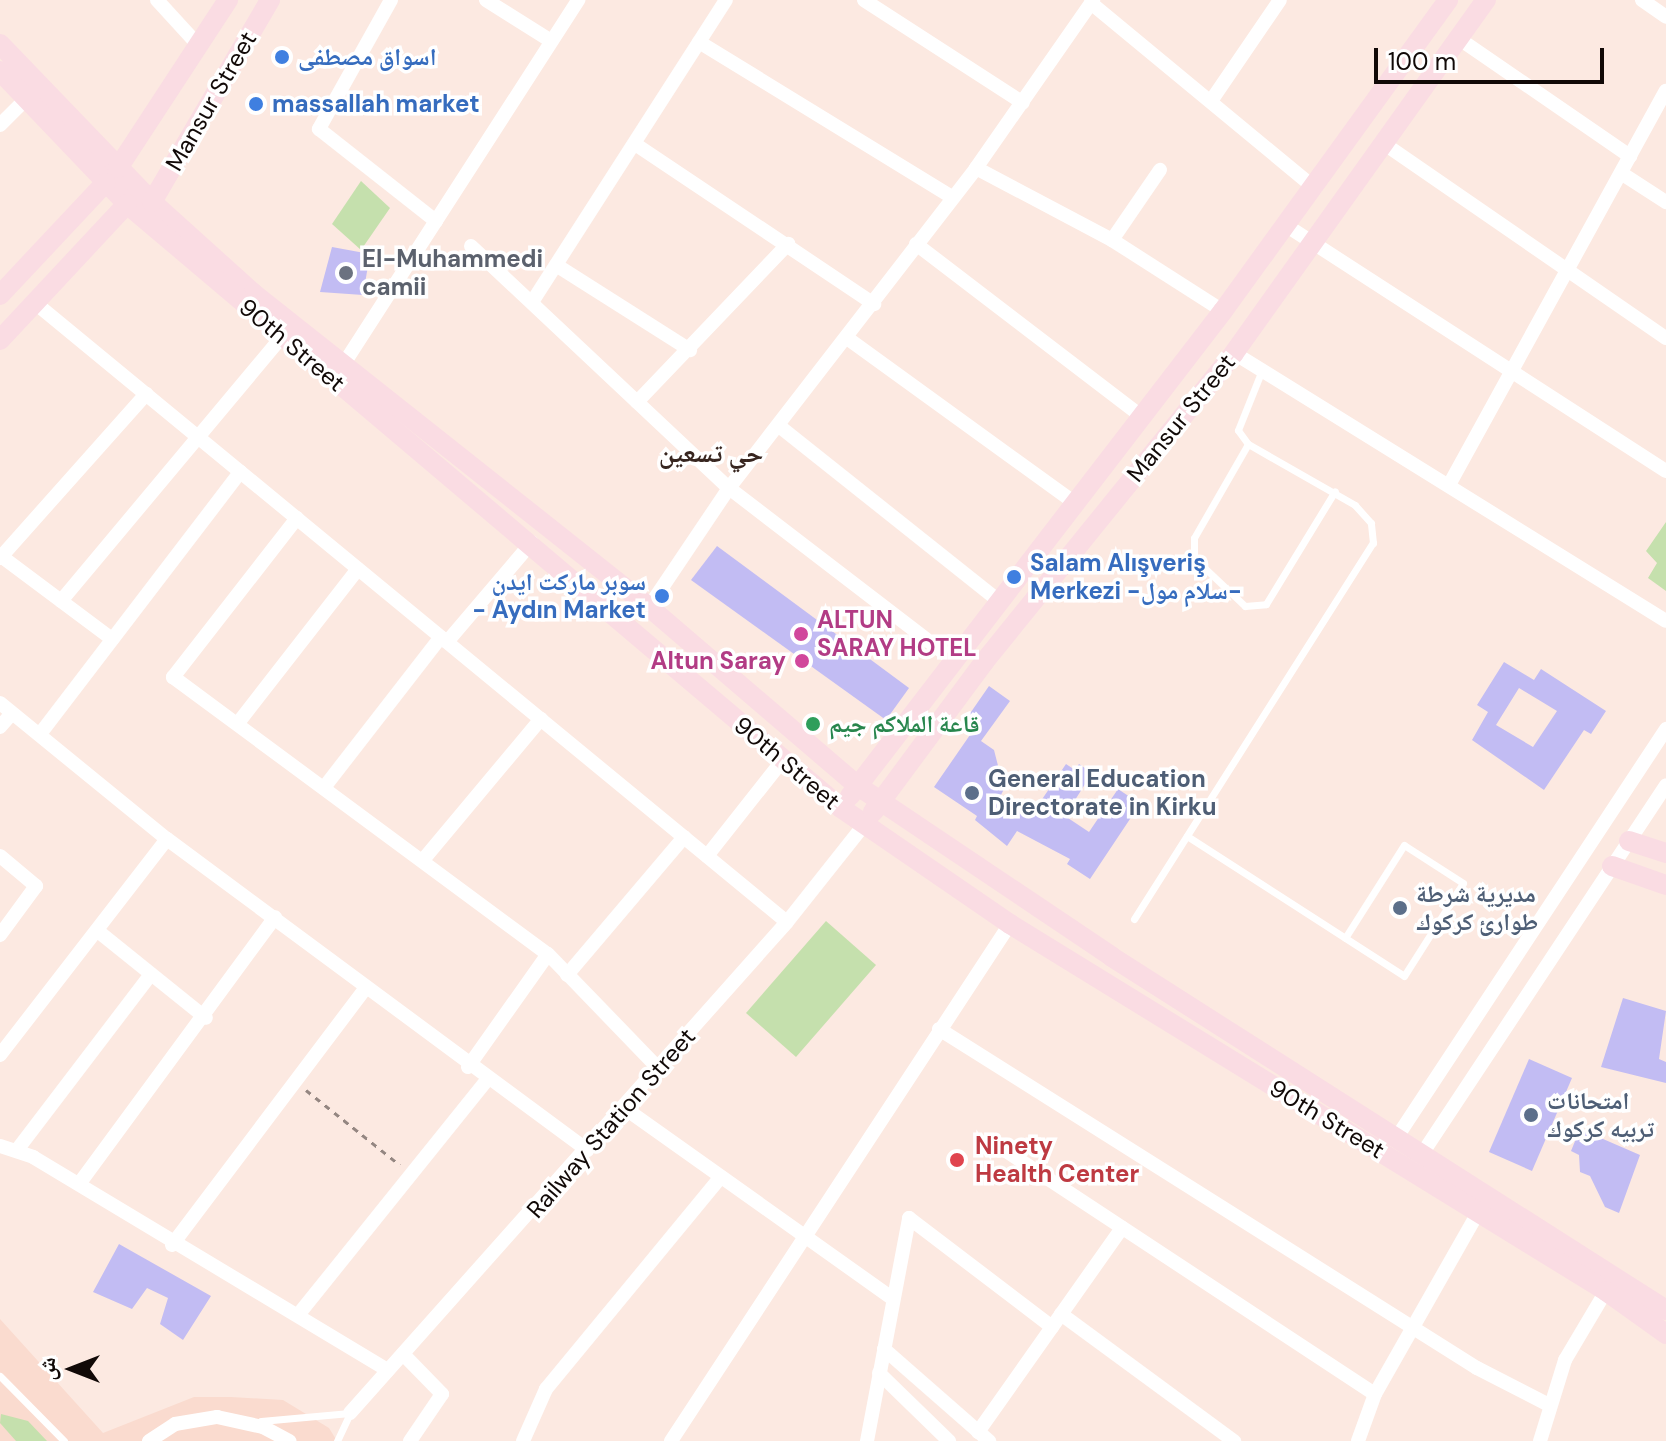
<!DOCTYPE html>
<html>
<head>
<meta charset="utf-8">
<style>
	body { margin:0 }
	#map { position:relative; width:1666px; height:1441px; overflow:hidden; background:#fce9e1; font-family:"DM Sans","Noto Naskh Arabic",sans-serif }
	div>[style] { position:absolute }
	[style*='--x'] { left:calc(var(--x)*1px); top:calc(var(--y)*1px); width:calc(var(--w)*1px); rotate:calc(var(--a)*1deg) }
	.built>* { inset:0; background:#fadbcf }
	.green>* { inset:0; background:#c5e0ad }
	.building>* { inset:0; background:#c2bcf3 }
	.path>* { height:3px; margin-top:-1.5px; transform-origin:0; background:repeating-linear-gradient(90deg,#948681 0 6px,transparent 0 12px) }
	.lane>* { height:7px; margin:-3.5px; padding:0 3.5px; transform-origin:3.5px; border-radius:3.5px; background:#fff }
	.street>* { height:14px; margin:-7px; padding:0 7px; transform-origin:7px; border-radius:7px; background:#fff }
	.secondary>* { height:20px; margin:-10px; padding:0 10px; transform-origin:10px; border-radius:10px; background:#fadce3 }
	.dots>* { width:22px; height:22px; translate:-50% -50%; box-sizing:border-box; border:4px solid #fff; border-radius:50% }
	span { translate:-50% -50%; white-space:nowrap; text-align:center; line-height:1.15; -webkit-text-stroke:7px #fff; paint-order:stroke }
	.shop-label { font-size:24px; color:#366cbe; font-weight:700 }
	.left { translate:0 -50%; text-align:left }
	.right { translate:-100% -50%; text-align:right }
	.street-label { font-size:24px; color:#110907 }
	.worship-label { font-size:24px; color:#5b616d; font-weight:700 }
	.hotel-label { font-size:24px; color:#b23c85; font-weight:700 }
	.leisure-label { font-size:24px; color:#27864d; font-weight:700 }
	.service-label { font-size:24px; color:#4e5e75; font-weight:700 }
	.health-label { font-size:24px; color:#be3a42; font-weight:700 }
	.neighbourhood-label { font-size:26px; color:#37251f; font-weight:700 }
	.north { position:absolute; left:32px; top:1329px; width:80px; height:80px; -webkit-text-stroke:6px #fff; paint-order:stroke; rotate:270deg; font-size:22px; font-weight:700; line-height:32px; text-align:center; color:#110907 }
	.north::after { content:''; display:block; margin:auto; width:28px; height:36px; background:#110907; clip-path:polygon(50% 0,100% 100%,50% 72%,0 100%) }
	.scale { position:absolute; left:1374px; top:48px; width:230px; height:36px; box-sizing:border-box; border:4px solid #110907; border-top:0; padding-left:10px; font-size:24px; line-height:28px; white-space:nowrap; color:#110907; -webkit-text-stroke:6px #fff; paint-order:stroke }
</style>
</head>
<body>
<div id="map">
	<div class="built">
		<div style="clip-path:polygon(0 1319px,103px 1433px,194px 1397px,231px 1397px,283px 1400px,329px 1428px,337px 1441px,0 1441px)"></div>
	</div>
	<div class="green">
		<div style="clip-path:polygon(361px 181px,390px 208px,361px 250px,332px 224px)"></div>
		<div style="clip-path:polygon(1666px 522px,1666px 591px,1648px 578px,1657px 563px,1646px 551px)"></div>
		<div style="clip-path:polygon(826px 921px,876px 965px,796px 1057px,746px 1013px)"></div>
		<div style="clip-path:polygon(1px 1414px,28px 1421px,47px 1441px,16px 1441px,0 1423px)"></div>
	</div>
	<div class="building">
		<div style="clip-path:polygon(332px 247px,370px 254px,363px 295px,320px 292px)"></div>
		<div style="clip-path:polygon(717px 546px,909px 688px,886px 720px,691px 580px)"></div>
		<div style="clip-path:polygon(evenodd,1504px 662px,1534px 680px,1541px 669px,1606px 711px,1591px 734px,1584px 730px,1544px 790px,1472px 740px,1488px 712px,1477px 705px,1504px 662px,1519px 688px,1557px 711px,1533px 747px,1496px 725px,1519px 688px)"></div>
		<div style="clip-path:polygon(989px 686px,1010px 701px,981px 741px,994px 750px,1004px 789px,1000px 797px,1030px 817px,1066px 764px,1075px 770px,1079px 764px,1092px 773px,1065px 816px,1089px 832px,1118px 789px,1133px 799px,1129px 805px,1136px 810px,1090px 879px,1067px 864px,1070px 859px,1017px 831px,1007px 846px,975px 820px,977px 816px,934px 787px,972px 732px,962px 725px)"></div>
		<div style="clip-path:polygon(1623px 998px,1666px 1011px,1659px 1059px,1666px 1062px,1666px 1083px,1601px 1067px)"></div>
		<div style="clip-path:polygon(1529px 1059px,1572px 1078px,1532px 1171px,1489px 1152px)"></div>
		<div style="clip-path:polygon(1580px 1129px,1640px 1155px,1619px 1213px,1605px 1207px,1590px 1176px,1580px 1172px,1579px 1155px,1571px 1151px)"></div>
		<div style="clip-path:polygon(119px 1244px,211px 1296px,183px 1340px,160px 1324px,168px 1298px,147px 1288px,132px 1309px,93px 1292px)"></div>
	</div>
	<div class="path">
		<div style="--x:306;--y:1090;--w:120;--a:38.6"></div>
	</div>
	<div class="lane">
		<div style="--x:1248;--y:444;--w:108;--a:119.9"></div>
		<div style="--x:1194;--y:538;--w:20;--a:90"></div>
		<div style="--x:1194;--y:558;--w:70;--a:43.3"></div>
		<div style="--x:1245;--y:606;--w:21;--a:-5"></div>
		<div style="--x:1266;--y:604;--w:132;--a:-58.6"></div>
		<div style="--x:1187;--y:836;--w:258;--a:32.8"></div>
		<div style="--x:1404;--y:976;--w:110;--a:-57.6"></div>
		<div style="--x:1463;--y:883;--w:70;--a:-147.2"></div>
		<div style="--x:1404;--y:845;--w:110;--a:122.4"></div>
		<div style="--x:1134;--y:919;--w:446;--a:-57.6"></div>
		<div style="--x:1373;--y:543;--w:20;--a:-96"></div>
		<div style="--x:1371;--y:523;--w:24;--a:-132"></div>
		<div style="--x:1355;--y:505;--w:123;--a:-150.3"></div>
		<div style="--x:1248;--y:444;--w:17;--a:-126"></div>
		<div style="--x:1238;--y:430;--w:65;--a:-68.2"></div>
		<div style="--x:0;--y:1376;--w:91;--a:45.4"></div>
		<div style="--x:261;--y:1421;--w:89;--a:-5.1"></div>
		<div style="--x:337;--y:1441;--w:31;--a:-65"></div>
	</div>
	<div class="street">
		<div style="--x:157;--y:0;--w:64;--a:47.5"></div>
		<div style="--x:391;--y:0;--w:148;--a:119.2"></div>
		<div style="--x:319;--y:129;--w:149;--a:38.2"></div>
		<div style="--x:486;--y:0;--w:77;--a:32.2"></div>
		<div style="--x:864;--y:0;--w:189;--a:32.9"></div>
		<div style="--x:1642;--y:0;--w:29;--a:35"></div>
		<div style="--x:1091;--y:3;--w:291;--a:39.6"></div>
		<div style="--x:1458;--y:38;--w:209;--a:34.5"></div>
		<div style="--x:699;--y:42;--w:297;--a:31.5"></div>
		<div style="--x:1211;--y:101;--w:122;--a:-55.7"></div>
		<div style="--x:0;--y:125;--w:40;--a:-45"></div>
		<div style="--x:635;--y:144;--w:288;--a:33.8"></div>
		<div style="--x:1386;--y:145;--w:340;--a:34.6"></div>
		<div style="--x:976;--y:168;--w:154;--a:27.9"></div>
		<div style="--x:1112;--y:240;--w:132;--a:32.6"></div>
		<div style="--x:1621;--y:173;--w:54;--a:32.8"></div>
		<div style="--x:1287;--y:226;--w:451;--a:32.9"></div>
		<div style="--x:1112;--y:240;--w:85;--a:-55.6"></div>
		<div style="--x:916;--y:244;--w:282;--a:37.4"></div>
		<div style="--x:471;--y:246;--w:354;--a:43.2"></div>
		<div style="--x:729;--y:488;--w:282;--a:37.5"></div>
		<div style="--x:556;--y:265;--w:159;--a:32.4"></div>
		<div style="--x:534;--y:299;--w:355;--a:-57.3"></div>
		<div style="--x:34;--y:302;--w:975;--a:39.47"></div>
		<div style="--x:847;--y:338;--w:281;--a:35.9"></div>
		<div style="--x:1234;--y:353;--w:508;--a:31.81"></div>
		<div style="--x:345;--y:362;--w:431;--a:-57.2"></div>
		<div style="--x:637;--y:402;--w:219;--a:-46.3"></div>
		<div style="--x:779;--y:426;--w:281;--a:38.5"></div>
		<div style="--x:1449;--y:485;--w:450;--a:-61.2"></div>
		<div style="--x:297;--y:518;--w:202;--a:127.9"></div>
		<div style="--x:173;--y:677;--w:466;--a:36.5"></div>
		<div style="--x:548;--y:954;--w:160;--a:46"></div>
		<div style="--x:1;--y:556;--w:139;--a:36.8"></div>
		<div style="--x:0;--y:558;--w:220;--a:-48.3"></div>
		<div style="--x:61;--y:601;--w:343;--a:-50.1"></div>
		<div style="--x:649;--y:607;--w:143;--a:-56.1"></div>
		<div style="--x:729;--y:488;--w:404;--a:-52.3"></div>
		<div style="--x:976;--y:168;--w:205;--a:-55.1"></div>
		<div style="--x:447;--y:642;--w:131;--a:-49.6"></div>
		<div style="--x:0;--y:703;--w:215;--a:39.2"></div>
		<div style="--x:167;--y:839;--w:523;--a:36.52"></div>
		<div style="--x:238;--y:723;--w:195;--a:-52.1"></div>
		<div style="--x:0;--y:727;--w:18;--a:-49"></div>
		<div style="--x:40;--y:734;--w:330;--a:-52.6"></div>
		<div style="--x:326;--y:785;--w:187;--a:-52.2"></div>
		<div style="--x:0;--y:856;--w:47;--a:39.8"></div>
		<div style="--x:36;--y:886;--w:61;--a:126.3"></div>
		<div style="--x:707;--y:856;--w:121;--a:-51.7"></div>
		<div style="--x:423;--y:860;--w:184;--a:-50.1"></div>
		<div style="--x:99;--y:932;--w:137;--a:38.8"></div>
		<div style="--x:567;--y:975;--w:181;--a:-49.7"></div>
		<div style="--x:939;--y:1029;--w:636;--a:32.22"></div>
		<div style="--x:1477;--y:1368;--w:81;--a:27.2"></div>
		<div style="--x:0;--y:1055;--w:273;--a:-52.3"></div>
		<div style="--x:468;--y:1067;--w:138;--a:-54.7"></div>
		<div style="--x:623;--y:1107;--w:331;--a:35.4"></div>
		<div style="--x:1397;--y:1137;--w:489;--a:-56.6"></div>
		<div style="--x:0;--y:1146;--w:35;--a:18"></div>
		<div style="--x:33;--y:1157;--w:414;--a:31"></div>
		<div style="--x:1003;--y:1149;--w:445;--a:33.4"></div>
		<div style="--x:17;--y:1150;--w:221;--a:-52.7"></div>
		<div style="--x:1422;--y:1154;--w:442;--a:-56.5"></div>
		<div style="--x:79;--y:1184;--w:331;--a:-53.7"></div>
		<div style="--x:172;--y:1245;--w:322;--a:-53"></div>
		<div style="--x:1061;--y:1314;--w:215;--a:36.3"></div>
		<div style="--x:298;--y:1315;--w:302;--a:-51.2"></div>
		<div style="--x:884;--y:1349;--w:140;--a:41.2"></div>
		<div style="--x:403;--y:1354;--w:56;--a:45.7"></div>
		<div style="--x:442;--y:1394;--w:57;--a:124.2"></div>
		<div style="--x:879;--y:1373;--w:98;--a:44.2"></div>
		<div style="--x:350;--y:1413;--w:657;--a:-48.33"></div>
		<div style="--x:787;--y:922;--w:124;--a:-51.6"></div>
		<div style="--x:978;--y:1432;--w:250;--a:-54.8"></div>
		<div style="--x:149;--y:1441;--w:31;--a:-33"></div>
		<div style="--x:175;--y:1424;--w:43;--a:-9.5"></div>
		<div style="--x:217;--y:1417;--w:47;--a:12.3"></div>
		<div style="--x:263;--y:1427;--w:30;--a:28"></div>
		<div style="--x:523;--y:1441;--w:57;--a:-66.1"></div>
		<div style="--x:546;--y:1389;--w:275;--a:-50.5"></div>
		<div style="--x:671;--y:1441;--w:618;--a:-56.75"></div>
		<div style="--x:867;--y:1441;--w:227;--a:-79.3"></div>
		<div style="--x:909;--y:1218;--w:180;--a:37.3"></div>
		<div style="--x:1358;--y:1441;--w:50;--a:-70.1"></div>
		<div style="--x:1375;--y:1394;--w:208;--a:-60.4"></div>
		<div style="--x:1540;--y:1441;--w:85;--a:-72.8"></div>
		<div style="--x:1565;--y:1360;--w:80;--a:-59.3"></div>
	</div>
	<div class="secondary">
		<div style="--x:0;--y:44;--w:219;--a:46.1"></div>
		<div style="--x:152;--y:202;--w:136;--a:42"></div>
		<div style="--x:253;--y:293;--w:505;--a:38.41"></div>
		<div style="--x:649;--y:607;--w:275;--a:40.6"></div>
		<div style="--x:858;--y:786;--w:306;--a:33.9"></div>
		<div style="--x:1112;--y:957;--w:657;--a:32.5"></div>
		<div style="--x:0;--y:71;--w:184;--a:46.3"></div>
		<div style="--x:127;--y:204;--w:935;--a:40.23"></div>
		<div style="--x:841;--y:808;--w:205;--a:34.5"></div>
		<div style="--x:1010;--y:924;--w:700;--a:31.62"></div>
		<div style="--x:1606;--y:1291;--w:74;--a:35.6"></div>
		<div style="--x:118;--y:168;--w:201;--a:-56.8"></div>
		<div style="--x:152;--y:202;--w:234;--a:-59.7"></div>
		<div style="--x:0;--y:295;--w:154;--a:-46.8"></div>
		<div style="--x:0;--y:340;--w:186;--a:-47"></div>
		<div style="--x:850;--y:796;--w:612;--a:-52.44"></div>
		<div style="--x:1223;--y:311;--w:384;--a:-54.1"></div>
		<div style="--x:873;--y:812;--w:187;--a:-53.5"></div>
		<div style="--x:984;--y:662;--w:397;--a:-51"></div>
		<div style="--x:1234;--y:353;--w:434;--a:-54.5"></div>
		<div style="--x:1629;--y:841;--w:39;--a:18"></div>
		<div style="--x:1612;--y:866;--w:57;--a:19.4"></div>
	</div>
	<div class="dots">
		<div style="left:282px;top:57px;background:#3f7fe0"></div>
		<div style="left:256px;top:104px;background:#3f7fe0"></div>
		<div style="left:346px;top:273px;background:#6b7280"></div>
		<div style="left:1014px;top:577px;background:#3f7fe0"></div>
		<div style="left:662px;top:596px;background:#3f7fe0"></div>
		<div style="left:801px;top:634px;background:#d1479c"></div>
		<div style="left:802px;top:661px;background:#d1479c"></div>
		<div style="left:813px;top:724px;background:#2e9e5b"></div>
		<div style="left:972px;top:793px;background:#5c6f8a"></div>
		<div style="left:1400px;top:908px;background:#5c6f8a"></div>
		<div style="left:1531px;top:1115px;background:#5c6f8a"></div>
		<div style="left:957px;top:1160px;background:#e0444e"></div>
	</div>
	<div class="shop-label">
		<span class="left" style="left:298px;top:57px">اسواق مصطفى</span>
		<span class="left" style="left:272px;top:104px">massallah market</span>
		<span class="left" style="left:1030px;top:577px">Salam Alışveriş<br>Merkezi -سلام مول-</span>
		<span class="right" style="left:646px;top:596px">سوبر ماركت ايدن<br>- Aydın Market</span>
	</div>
	<div class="street-label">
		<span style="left:211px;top:101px;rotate:-60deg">Mansur Street</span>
		<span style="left:292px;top:345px;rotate:40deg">90th Street</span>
		<span style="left:1181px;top:418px;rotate:-51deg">Mansur Street</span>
		<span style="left:787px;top:763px;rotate:40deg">90th Street</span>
		<span style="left:1327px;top:1119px;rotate:31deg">90th Street</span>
		<span style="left:611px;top:1123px;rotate:-49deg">Railway Station Street</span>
	</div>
	<div class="worship-label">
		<span class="left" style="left:362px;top:273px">El-Muhammedi<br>camii</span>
	</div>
	<div class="hotel-label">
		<span class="left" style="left:817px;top:634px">ALTUN<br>SARAY HOTEL</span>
		<span class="right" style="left:786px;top:661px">Altun Saray</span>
	</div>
	<div class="leisure-label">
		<span class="left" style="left:829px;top:724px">قاعة الملاكم جيم</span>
	</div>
	<div class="service-label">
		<span class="left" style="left:988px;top:793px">General Education<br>Directorate in Kirku</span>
		<span class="left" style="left:1416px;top:908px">مديرية شرطة<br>طوارئ كركوك</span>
		<span class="left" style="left:1547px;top:1115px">امتحانات<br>تربيه كركوك</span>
	</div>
	<div class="health-label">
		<span class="left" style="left:975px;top:1160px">Ninety<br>Health Center</span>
	</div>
	<div class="neighbourhood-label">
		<span style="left:711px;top:454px">حي تسعين</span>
	</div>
	<div class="north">ش</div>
	<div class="scale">100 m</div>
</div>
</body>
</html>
